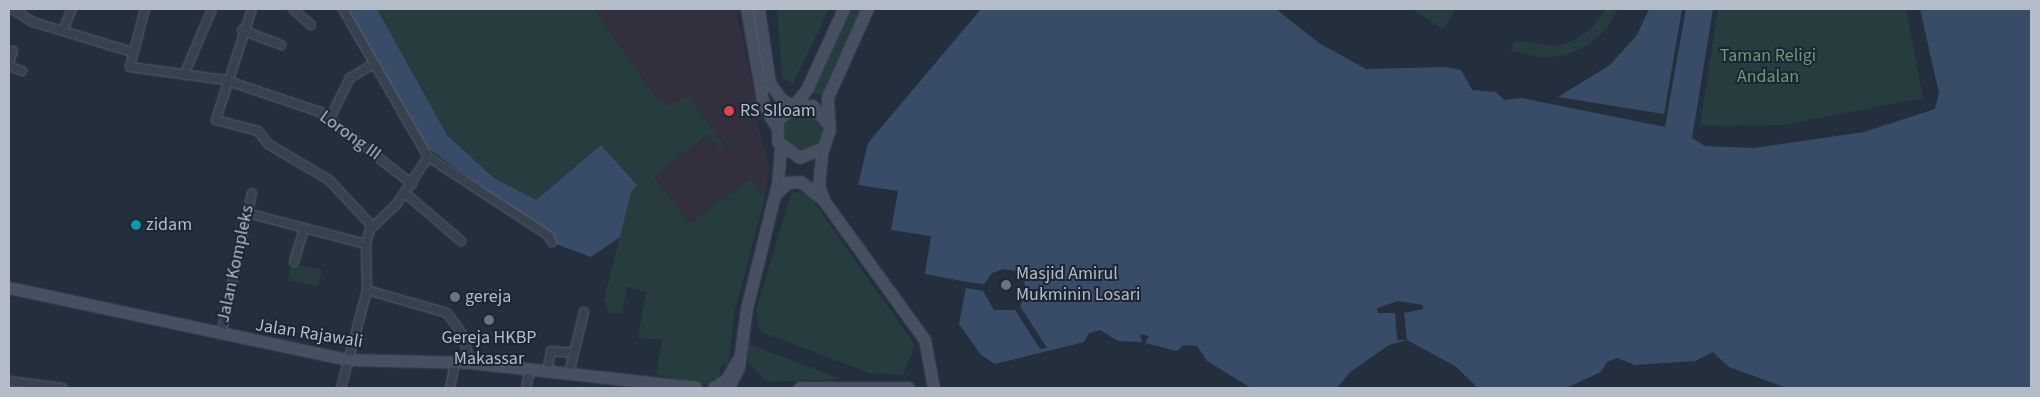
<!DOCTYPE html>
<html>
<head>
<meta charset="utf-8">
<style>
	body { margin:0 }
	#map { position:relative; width:2040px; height:397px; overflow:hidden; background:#242f3e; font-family:"Source Sans 3",sans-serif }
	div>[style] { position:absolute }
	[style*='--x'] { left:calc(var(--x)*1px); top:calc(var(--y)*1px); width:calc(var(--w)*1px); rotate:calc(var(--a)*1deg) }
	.medical>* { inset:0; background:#32303f }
	.green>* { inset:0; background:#263c3f }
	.round { border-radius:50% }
	.water>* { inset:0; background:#394c67 }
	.pier>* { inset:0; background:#242f3e }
	.roads { filter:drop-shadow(0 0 1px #565f6c) drop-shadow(0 0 1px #565f6c) }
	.minor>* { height:8px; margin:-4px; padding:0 4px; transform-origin:4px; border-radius:4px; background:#38414e }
	.secondary>* { height:10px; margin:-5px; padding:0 5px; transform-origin:5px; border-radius:5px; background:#465061 }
	.dots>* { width:14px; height:14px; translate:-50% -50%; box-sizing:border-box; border:2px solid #1d2633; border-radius:50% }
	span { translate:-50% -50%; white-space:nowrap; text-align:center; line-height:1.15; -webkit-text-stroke:4px #1d2633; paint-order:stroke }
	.park-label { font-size:18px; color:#6b9a76 }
	.poi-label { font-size:18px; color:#b4bcc9 }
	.left { translate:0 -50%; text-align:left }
	.street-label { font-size:18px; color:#b4bcc9 }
	.frame { position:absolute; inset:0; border:10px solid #b4bcc9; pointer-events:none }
</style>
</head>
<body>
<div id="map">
	<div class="medical">
		<div style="clip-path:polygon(594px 9px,736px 9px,760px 118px,757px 124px,770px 167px,765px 197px,750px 178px,690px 223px,654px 177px,709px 134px,720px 149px,725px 145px,676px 103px,664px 103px,656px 97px)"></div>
	</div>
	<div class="green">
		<div style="clip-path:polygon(377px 9px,594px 9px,656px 97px,670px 105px,688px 96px,725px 146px,720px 150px,708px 134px,654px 177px,690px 223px,751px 178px,765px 197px,734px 314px,728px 365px,721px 365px,719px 380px,712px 377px,713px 386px,656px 375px,662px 340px,638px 338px,646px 292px,627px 287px,622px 313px,609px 313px,604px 300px,631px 191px,601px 145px,536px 200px,494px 178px,447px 135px)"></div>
		<div style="clip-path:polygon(777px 9px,829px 9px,793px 84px,782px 77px)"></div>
		<div style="clip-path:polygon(851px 9px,862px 9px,823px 96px,812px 93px)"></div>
		<div style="clip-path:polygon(1412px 9px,1456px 9px,1443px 29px)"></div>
		<div style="clip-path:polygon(1606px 9px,1618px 9px,1606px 29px,1588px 45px,1565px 55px,1541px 58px,1511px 50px,1514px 41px,1555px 46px,1574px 40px,1591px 29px)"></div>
		<div style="clip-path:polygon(1718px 9px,1906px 9px,1923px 98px,1782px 125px,1700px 126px)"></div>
		<div class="round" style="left:784px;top:112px;width:38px;height:38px"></div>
		<div style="clip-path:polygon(792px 191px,809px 195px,915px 345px,903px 375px,869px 373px,764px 333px,758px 326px,756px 310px)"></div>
		<div style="clip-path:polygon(292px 263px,322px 270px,318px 286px,288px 280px)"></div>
		<div style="clip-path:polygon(749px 344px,841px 379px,768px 382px,747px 362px)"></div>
	</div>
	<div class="water">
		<div style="clip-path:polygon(346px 9px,377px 9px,447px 135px,494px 178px,536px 200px,601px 145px,637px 185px,631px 192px,620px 237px,591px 257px,556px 244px,552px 237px,426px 147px)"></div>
		<div style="clip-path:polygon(981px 9px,1276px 9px,1319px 43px,1366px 69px,1445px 67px,1461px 70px,1472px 90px,1496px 92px,1504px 100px,1522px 98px,1665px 127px,1686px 9px,1713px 9px,1692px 138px,1705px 146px,1754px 148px,1864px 132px,1935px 109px,1939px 93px,1920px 9px,2031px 9px,2031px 388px,1787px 388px,1729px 367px,1713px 352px,1695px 361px,1635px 365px,1617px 358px,1607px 362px,1601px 372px,1566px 388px,1478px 388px,1455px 366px,1407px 340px,1389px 345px,1350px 372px,1337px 388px,1251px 388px,1207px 361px,1197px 346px,1184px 345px,1177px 351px,1145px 343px,1149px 336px,1140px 334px,1142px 342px,1118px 341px,1100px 330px,1089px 333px,1084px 342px,995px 364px,981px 355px,959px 324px,967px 282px,925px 274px,931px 236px,891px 230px,898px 191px,858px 185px,868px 143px)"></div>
		<div style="clip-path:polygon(1649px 9px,1682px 9px,1664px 114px,1558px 97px,1610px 65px,1637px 35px)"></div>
	</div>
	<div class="pier">
		<div style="clip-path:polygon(1003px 269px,1015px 271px,1024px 280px,1026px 292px,1020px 306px,1047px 348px,1040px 349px,1015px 310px,994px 310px,983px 291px,966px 288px,967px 282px,984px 284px,992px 273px)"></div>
		<div style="clip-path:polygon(1398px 301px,1423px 305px,1423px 309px,1404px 313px,1407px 340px,1397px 340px,1395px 313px,1378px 313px,1377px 308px)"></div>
	</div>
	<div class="roads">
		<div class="minor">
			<div style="--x:12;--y:9;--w:25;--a:32"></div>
			<div style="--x:33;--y:22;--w:103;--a:16.9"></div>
			<div style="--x:145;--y:9;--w:60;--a:104.5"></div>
			<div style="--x:130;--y:67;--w:96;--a:7.8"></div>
			<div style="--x:225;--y:80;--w:100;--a:18.6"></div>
			<div style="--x:320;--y:112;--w:117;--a:38"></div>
			<div style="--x:252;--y:9;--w:117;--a:108"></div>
			<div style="--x:216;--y:120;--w:43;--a:14.7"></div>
			<div style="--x:258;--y:131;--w:16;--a:52"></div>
			<div style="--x:268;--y:144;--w:71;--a:30.5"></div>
			<div style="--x:329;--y:180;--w:63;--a:46.9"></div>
			<div style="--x:293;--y:9;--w:24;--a:42"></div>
			<div style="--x:343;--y:9;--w:171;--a:60.1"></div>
			<div style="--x:428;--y:157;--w:58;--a:123.7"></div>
			<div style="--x:396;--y:205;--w:35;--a:137"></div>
			<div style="--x:370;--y:229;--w:16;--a:105"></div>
			<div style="--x:366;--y:244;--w:46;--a:88.8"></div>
			<div style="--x:242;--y:30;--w:42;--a:21"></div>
			<div style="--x:63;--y:31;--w:24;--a:-68"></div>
			<div style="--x:9;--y:62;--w:12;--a:-70"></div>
			<div style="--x:9;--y:66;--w:14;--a:21"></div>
			<div style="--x:184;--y:75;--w:72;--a:-67"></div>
			<div style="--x:330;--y:118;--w:45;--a:-63.4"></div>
			<div style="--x:350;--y:78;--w:27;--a:-31"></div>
			<div style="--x:428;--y:157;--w:145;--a:33.1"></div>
			<div style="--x:549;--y:236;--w:7;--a:63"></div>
			<div style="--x:405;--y:193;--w:74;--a:40.6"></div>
			<div style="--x:247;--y:213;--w:123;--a:14.6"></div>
			<div style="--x:294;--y:262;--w:34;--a:-73"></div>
			<div style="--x:221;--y:335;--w:145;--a:-77.7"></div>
			<div style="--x:547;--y:372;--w:21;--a:-79"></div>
			<div style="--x:551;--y:351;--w:23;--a:5"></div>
			<div style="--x:569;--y:374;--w:64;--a:-76.4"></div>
			<div style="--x:9;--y:381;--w:54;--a:7.4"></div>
			<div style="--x:341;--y:388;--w:101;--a:-75.1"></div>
			<div style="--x:367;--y:290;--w:83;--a:16"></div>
			<div style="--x:447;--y:313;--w:26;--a:54"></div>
			<div style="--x:462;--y:334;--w:30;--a:73"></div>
			<div style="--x:450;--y:388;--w:26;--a:-79"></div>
			<div style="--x:526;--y:388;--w:18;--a:-77"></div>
		</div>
		<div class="secondary">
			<div style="--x:747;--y:9;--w:98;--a:80.1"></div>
			<div style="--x:764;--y:106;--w:23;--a:59"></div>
			<div style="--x:759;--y:9;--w:75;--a:81.5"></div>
			<div style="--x:770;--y:83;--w:21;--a:55"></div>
			<div style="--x:782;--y:100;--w:13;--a:27"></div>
			<div style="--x:794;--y:106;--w:21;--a:-51"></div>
			<div style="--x:807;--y:90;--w:89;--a:-65.4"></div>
			<div style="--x:829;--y:125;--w:25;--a:-130"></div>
			<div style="--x:813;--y:106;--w:19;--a:180"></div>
			<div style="--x:794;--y:106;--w:22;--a:137"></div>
			<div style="--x:778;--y:121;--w:21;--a:90"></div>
			<div style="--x:778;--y:142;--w:27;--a:36"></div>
			<div style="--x:800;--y:158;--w:26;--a:-23"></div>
			<div style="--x:824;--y:148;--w:19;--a:-72"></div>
			<div style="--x:830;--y:130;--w:32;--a:-94"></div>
			<div style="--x:828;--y:98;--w:98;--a:-65.8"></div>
			<div style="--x:823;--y:148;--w:37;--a:96"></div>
			<div style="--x:819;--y:185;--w:18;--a:71"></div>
			<div style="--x:825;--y:202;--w:170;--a:54.1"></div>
			<div style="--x:925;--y:340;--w:49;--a:79.4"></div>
			<div style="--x:777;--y:194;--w:16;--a:-45"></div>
			<div style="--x:788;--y:183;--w:13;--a:-4"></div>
			<div style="--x:801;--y:182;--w:26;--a:39"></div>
			<div style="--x:9;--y:288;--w:347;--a:12"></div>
			<div style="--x:348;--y:360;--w:123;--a:1.4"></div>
			<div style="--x:471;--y:363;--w:227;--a:6.3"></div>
			<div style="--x:714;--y:388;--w:15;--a:-32"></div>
			<div style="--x:727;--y:380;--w:21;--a:-61"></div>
			<div style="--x:729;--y:388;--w:22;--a:-63"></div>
			<div style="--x:739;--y:368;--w:60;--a:-82.3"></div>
			<div style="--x:747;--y:309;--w:129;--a:-76.1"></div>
			<div style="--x:778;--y:184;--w:37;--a:-85"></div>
			<div style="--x:800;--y:388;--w:109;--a:0"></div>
		</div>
	</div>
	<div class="dots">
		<div style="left:729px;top:111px;background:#e0444e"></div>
		<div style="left:136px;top:225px;background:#0f9aa8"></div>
		<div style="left:1006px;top:285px;background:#6b7280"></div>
		<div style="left:455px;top:297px;background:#6b7280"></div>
		<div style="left:489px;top:320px;background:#6b7280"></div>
	</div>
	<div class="park-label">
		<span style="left:1768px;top:67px">Taman Religi<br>Andalan</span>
	</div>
	<div class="poi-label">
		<span class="left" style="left:740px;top:111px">RS SIloam</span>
		<span class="left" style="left:146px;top:225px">zidam</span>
		<span class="left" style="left:1016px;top:285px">Masjid Amirul<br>Mukminin Losari</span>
		<span class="left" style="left:465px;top:297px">gereja</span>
		<span style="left:489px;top:349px">Gereja HKBP<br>Makassar</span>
	</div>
	<div class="street-label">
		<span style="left:350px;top:136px;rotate:36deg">Lorong III</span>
		<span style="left:236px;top:264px;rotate:-78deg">Jalan Kompleks</span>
		<span style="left:309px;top:334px;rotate:9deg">Jalan Rajawali</span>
	</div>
	<div class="frame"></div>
</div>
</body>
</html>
